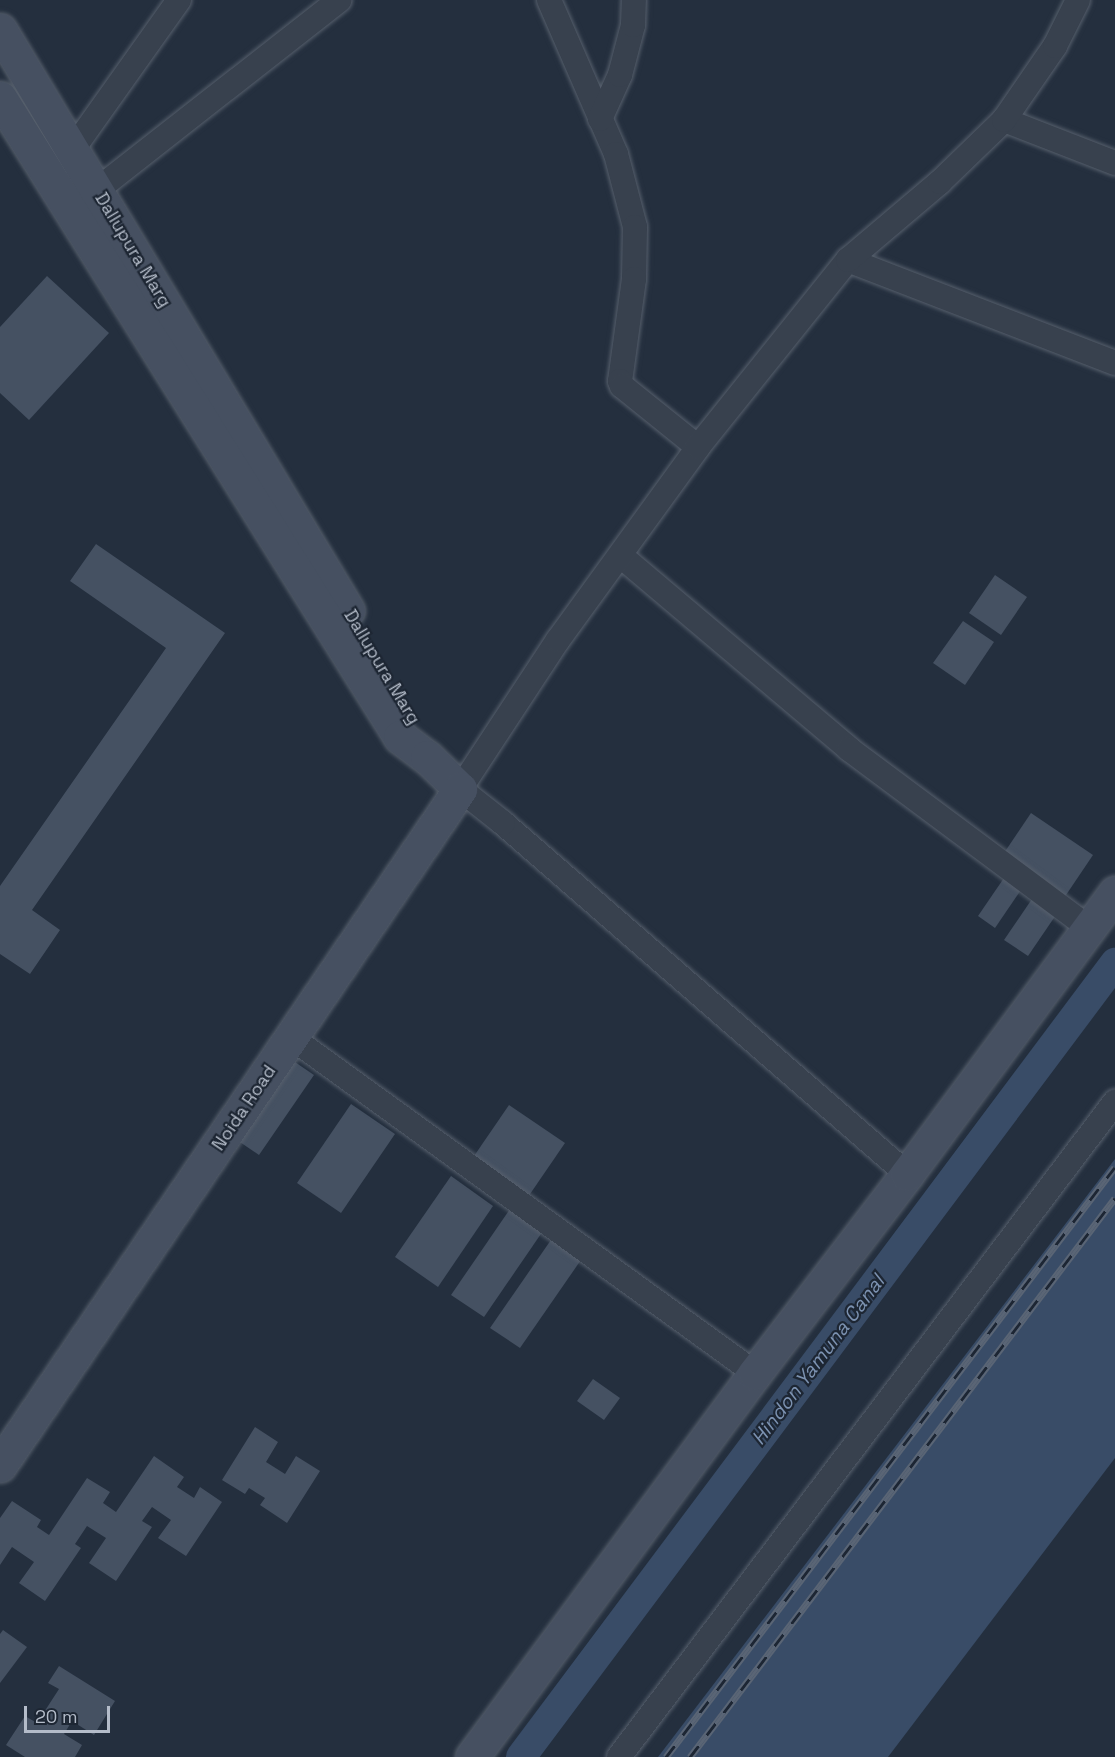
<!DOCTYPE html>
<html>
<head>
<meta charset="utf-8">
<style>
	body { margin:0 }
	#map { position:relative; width:1115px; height:1757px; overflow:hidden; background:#242f3e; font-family:"Space Grotesk",sans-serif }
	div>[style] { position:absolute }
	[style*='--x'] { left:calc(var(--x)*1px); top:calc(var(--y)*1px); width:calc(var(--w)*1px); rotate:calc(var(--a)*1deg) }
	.water>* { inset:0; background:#394c67 }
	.canal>* { height:30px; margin:-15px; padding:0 15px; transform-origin:15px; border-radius:15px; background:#394c67 }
	.building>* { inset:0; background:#455162 }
	.roads { filter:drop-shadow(0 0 2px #565f6c) drop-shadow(0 0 2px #565f6c) }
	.street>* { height:24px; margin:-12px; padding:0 12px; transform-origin:12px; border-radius:12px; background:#38414e }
	.secondary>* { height:33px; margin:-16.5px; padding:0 16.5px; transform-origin:16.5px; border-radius:16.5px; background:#465061 }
	.rail>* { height:7px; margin-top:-3.5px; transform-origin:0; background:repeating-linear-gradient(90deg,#1d2633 0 14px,#5a6575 0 28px); box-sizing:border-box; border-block:2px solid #5a6575 }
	span { translate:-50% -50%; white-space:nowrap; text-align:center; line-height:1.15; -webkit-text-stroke:4.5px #1d2633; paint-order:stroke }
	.street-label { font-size:18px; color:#b4bcc9 }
	.water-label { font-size:20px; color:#7c92b1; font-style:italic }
	.scale { position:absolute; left:24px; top:1706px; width:86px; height:27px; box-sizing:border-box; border:3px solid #b4bcc9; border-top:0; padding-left:8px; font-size:18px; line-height:21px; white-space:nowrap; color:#b4bcc9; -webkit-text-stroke:4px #1d2633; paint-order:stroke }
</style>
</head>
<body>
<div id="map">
	<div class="water">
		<div style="clip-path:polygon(1115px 1159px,1115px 1458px,888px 1757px,658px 1757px)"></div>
	</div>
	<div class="canal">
		<div style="--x:521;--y:1757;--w:992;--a:-53.2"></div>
	</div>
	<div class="building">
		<div style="clip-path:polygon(47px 276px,109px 333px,29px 420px,0 393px,0 327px)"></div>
		<div style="clip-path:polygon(96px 544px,225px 633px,32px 910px,60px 930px,30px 974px,0 954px,0 886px,166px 648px,70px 581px)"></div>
		<div style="clip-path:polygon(995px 575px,1027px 597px,1001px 635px,969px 613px)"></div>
		<div style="clip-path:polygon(963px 621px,994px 642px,965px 685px,933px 663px)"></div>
		<div style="clip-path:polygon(1031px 813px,1093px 855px,1064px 898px,1002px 856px)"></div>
		<div style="clip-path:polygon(1006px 875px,1023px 887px,995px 928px,978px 916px)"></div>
		<div style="clip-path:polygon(1034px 896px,1058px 912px,1028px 956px,1004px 940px)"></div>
		<div style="clip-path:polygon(289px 1058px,314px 1075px,259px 1155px,234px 1138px)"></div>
		<div style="clip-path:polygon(351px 1104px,395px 1134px,341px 1213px,297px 1183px)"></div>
		<div style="clip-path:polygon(509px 1105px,565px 1143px,528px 1197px,472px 1159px)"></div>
		<div style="clip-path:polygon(451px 1176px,493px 1206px,438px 1287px,395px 1257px)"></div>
		<div style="clip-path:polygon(512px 1206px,545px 1228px,484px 1317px,451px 1295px)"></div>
		<div style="clip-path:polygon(553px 1237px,583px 1257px,520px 1348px,490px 1328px)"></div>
		<div style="clip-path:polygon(593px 1379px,620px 1398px,604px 1420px,577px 1401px)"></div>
		<div style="clip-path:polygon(255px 1427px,278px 1442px,266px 1462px,285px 1474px,296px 1456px,320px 1471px,287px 1523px,260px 1505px,265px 1498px,249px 1488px,245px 1494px,222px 1480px)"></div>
		<div style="clip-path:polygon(154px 1456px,184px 1477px,177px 1487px,194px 1498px,200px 1487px,222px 1502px,186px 1556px,158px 1538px,171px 1520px,152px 1507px,142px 1521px,152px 1527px,116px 1581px,89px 1563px,106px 1538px,87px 1526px,75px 1544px,81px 1548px,45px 1601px,19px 1583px,34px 1562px,12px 1547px,0 1565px,0 1518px,12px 1501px,41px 1520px,37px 1527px,49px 1535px,87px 1478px,110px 1492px,103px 1503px,116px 1512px)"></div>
		<div style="clip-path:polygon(3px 1630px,27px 1647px,0 1683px,0 1634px)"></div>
		<div style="clip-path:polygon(59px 1666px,115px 1701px,94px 1735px,72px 1721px,64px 1734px,82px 1745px,75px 1757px,25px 1757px,6px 1745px,25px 1716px,37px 1723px,59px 1689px,48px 1683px)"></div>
	</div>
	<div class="roads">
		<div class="street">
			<div style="--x:549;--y:0;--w:168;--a:66.5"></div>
			<div style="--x:616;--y:154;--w:75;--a:75.4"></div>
			<div style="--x:635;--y:227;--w:52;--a:91.1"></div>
			<div style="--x:634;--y:279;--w:103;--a:97.8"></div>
			<div style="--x:620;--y:381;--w:5;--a:68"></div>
			<div style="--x:622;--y:386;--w:97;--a:38.8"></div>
			<div style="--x:600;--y:119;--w:48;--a:-65.6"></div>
			<div style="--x:620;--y:75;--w:52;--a:-75.4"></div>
			<div style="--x:633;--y:25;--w:25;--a:-88"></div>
			<div style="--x:1004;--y:120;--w:119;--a:21.2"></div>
			<div style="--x:73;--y:149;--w:183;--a:-54.6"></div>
			<div style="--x:97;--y:190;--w:308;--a:-38.1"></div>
			<div style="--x:848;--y:260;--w:286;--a:21.1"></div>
			<div style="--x:621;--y:556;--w:299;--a:40.2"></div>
			<div style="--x:849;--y:749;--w:299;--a:36.7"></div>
			<div style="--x:292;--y:1038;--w:571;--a:35.89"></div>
			<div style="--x:907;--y:1174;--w:535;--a:-139.02"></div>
			<div style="--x:503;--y:823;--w:55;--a:-141.7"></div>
			<div style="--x:460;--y:789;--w:178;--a:-56.7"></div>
			<div style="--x:558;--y:640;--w:238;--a:-54"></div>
			<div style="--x:698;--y:447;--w:240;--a:-51.3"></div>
			<div style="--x:848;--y:260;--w:121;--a:-40.3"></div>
			<div style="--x:940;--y:182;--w:89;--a:-44.1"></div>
			<div style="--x:1004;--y:120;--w:90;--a:-55.4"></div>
			<div style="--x:1055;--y:46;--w:51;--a:-63.4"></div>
			<div style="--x:619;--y:1757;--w:822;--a:-52.87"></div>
		</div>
		<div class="secondary">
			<div style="--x:0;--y:30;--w:677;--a:59.08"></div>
			<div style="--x:0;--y:98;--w:754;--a:57.95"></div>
			<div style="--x:400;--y:737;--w:34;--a:37"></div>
			<div style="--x:427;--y:757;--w:46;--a:44.1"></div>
			<div style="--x:460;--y:789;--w:818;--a:124.23"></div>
			<div style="--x:472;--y:1757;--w:477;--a:-53.6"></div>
			<div style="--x:755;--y:1373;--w:250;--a:-52.6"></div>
			<div style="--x:907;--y:1174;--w:350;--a:-53.5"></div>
		</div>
	</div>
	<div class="rail">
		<div style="--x:666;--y:1757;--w:741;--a:-52.73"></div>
		<div style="--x:690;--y:1757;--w:702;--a:-52.75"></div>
	</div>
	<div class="street-label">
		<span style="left:133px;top:250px;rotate:59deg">Dallupura Marg</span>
		<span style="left:382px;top:667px;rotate:59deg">Dallupura Marg</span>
		<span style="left:244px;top:1108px;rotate:-56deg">Noida Road</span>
	</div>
	<div class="water-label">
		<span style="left:818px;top:1360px;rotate:-53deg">Hindon Yamuna Canal</span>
	</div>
	<div class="scale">20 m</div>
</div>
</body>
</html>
